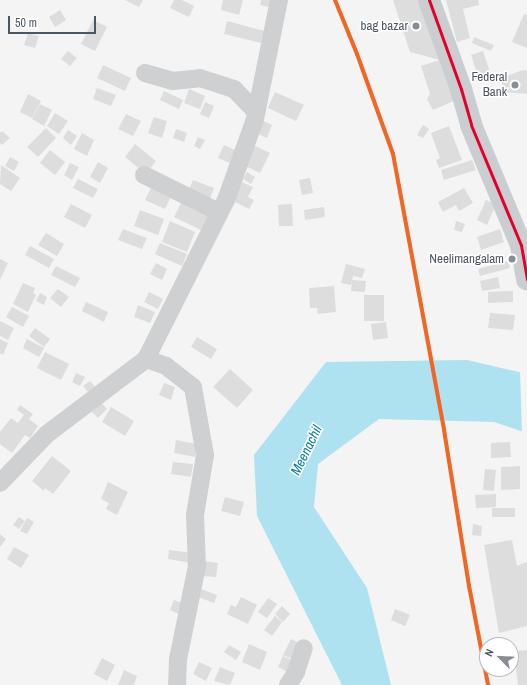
<!DOCTYPE html>
<html>
<head>
<meta charset="utf-8">
<style>
	body { margin:0 }
	#map { position:relative; width:527px; height:685px; overflow:hidden; background:#f4f4f4; font-family:"Archivo Narrow",sans-serif }
	div>[style] { position:absolute }
	[style*='--x'] { left:calc(var(--x)*1px); top:calc(var(--y)*1px); width:calc(var(--w)*1px); rotate:calc(var(--a)*1deg) }
	.water>* { inset:0; background:#aee2f0 }
	.pier>* { inset:0; background:#f4f4f4 }
	.building>* { inset:0; background:#ddddde }
	.minor>* { height:18px; margin:-9px; padding:0 9px; transform-origin:9px; border-radius:9px; background:#ced0d2 }
	.major>* { height:22px; margin:-11px; padding:0 11px; transform-origin:11px; border-radius:11px; background:#caced1 }
	.rail>* { height:3px; margin:-1.5px; padding:0 1.5px; transform-origin:1.5px; border-radius:1.5px; background:#c9cacc }
	.bus-1>* { height:3px; margin:-1.5px; padding:0 1.5px; transform-origin:1.5px; border-radius:1.5px; background:#e4002b }
	.rail-1>* { height:4px; margin:-2px; padding:0 2px; transform-origin:2px; border-radius:2px; background:#f26522 }
	.dots>* { width:11px; height:11px; translate:-50% -50%; box-sizing:border-box; border:2px solid #fff; border-radius:50% }
	span { translate:-50% -50%; white-space:nowrap; text-align:center; line-height:1.15; -webkit-text-stroke:3px #fff; paint-order:stroke }
	.poi-label { font-size:13px; color:#4a5661 }
	.right { translate:-100% -50%; text-align:right }
	.water-label { font-size:14px; color:#0c7c9b; font-style:italic }
	.north { position:absolute; left:479px; top:637px; width:40px; height:40px; box-sizing:border-box; background:#fff; border:1px solid #b7bbc0; border-radius:50%; rotate:294deg; font-size:11px; font-weight:700; line-height:16px; text-align:center; color:#4a5661 }
	.north::after { content:''; display:block; margin:auto; width:14px; height:18px; background:#868d94; clip-path:polygon(50% 0,100% 100%,50% 72%,0 100%) }
	.scale { position:absolute; left:8px; top:16px; width:88px; height:18px; box-sizing:border-box; border:2px solid #4a5661; border-top:0; padding-left:5px; font-size:12px; line-height:14px; white-space:nowrap; color:#4a5661; -webkit-text-stroke:3px #fff; paint-order:stroke }
</style>
</head>
<body>
<div id="map">
	<div class="water">
		<div style="clip-path:polygon(467px 360px,527px 374px,527px 433px,494px 422px,379px 419px,318px 464px,314px 507px,367px 588px,391px 685px,342px 685px,257px 516px,254px 455px,326px 362px)"></div>
	</div>
	<div class="pier">
		<div style="clip-path:polygon(520px 370px,527px 372px,527px 435px,522px 433px)"></div>
	</div>
	<div class="building">
		<div style="clip-path:polygon(125px 0,143px 0,139px 7px)"></div>
		<div style="clip-path:polygon(174px 0,182px 0,194px 6px,189px 17px,170px 8px)"></div>
		<div style="clip-path:polygon(223px 0,243px 0,239px 15px,221px 10px)"></div>
		<div style="clip-path:polygon(261px 0,274px 0,273px 8px,260px 5px)"></div>
		<div style="clip-path:polygon(393px 0,422px 0,456px 100px,433px 110px,427px 99px,430px 94px,421px 66px,440px 60px,410px 52px)"></div>
		<div style="clip-path:polygon(446px 0,478px 0,479px 5px,463px 9px,470px 38px,457px 42px)"></div>
		<div style="clip-path:polygon(60px 10px,66px 20px,55px 27px,49px 17px)"></div>
		<div style="clip-path:polygon(524px 14px,527px 15px,527px 48px,512px 42px)"></div>
		<div style="clip-path:polygon(93px 20px,107px 27px,95px 51px,81px 44px)"></div>
		<div style="clip-path:polygon(227px 21px,268px 32px,265px 44px,224px 34px)"></div>
		<div style="clip-path:polygon(28px 33px,39px 36px,35px 48px,24px 45px)"></div>
		<div style="clip-path:polygon(474px 37px,494px 45px,491px 51px,472px 43px)"></div>
		<div style="clip-path:polygon(68px 51px,77px 58px,70px 66px,61px 59px)"></div>
		<div style="clip-path:polygon(483px 51px,490px 72px,478px 76px,471px 55px)"></div>
		<div style="clip-path:polygon(103px 65px,131px 78px,125px 91px,97px 78px)"></div>
		<div style="clip-path:polygon(523px 70px,527px 71px,527px 94px,504px 92px,501px 78px)"></div>
		<div style="clip-path:polygon(97px 88px,116px 95px,111px 106px,93px 99px)"></div>
		<div style="clip-path:polygon(189px 89px,205px 96px,200px 109px,184px 103px)"></div>
		<div style="clip-path:polygon(164px 91px,183px 100px,179px 109px,160px 100px)"></div>
		<div style="clip-path:polygon(275px 92px,304px 105px,296px 121px,268px 108px)"></div>
		<div style="clip-path:polygon(28px 94px,41px 101px,32px 118px,20px 112px)"></div>
		<div style="clip-path:polygon(205px 102px,214px 106px,209px 118px,200px 114px)"></div>
		<div style="clip-path:polygon(40px 104px,52px 110px,44px 126px,32px 119px)"></div>
		<div style="clip-path:polygon(55px 113px,68px 121px,59px 134px,47px 126px)"></div>
		<div style="clip-path:polygon(126px 114px,141px 121px,133px 136px,118px 129px)"></div>
		<div style="clip-path:polygon(154px 117px,167px 121px,162px 138px,148px 133px)"></div>
		<div style="clip-path:polygon(263px 121px,272px 125px,267px 138px,258px 134px)"></div>
		<div style="clip-path:polygon(423px 125px,429px 129px,423px 138px,417px 135px)"></div>
		<div style="clip-path:polygon(449px 126px,462px 160px,439px 168px,436px 160px,440px 158px,431px 133px)"></div>
		<div style="clip-path:polygon(46px 128px,56px 138px,38px 157px,27px 147px)"></div>
		<div style="clip-path:polygon(176px 129px,187px 133px,184px 142px,173px 138px)"></div>
		<div style="clip-path:polygon(68px 130px,77px 136px,71px 145px,63px 138px)"></div>
		<div style="clip-path:polygon(2px 131px,10px 138px,2px 145px,0 143px,0 133px)"></div>
		<div style="clip-path:polygon(82px 133px,94px 140px,87px 156px,74px 149px)"></div>
		<div style="clip-path:polygon(198px 137px,205px 140px,200px 149px,194px 146px)"></div>
		<div style="clip-path:polygon(135px 144px,156px 161px,146px 174px,125px 157px)"></div>
		<div style="clip-path:polygon(224px 145px,235px 150px,230px 163px,218px 158px)"></div>
		<div style="clip-path:polygon(253px 145px,270px 153px,260px 173px,243px 165px)"></div>
		<div style="clip-path:polygon(50px 150px,65px 162px,55px 175px,40px 163px)"></div>
		<div style="clip-path:polygon(10px 157px,19px 162px,14px 171px,5px 166px)"></div>
		<div style="clip-path:polygon(472px 160px,476px 170px,444px 180px,441px 170px)"></div>
		<div style="clip-path:polygon(98px 162px,108px 168px,100px 183px,90px 177px)"></div>
		<div style="clip-path:polygon(70px 163px,79px 167px,72px 180px,64px 175px)"></div>
		<div style="clip-path:polygon(1px 165px,20px 178px,11px 191px,0 184px)"></div>
		<div style="clip-path:polygon(247px 172px,255px 177px,251px 184px,243px 179px)"></div>
		<div style="clip-path:polygon(310px 178px,313px 193px,302px 195px,299px 180px)"></div>
		<div style="clip-path:polygon(78px 179px,98px 189px,93px 198px,73px 188px)"></div>
		<div style="clip-path:polygon(193px 180px,214px 188px,209px 201px,188px 192px)"></div>
		<div style="clip-path:polygon(242px 182px,253px 187px,248px 197px,254px 200px,249px 209px,233px 201px)"></div>
		<div style="clip-path:polygon(151px 188px,171px 197px,165px 209px,145px 200px)"></div>
		<div style="clip-path:polygon(464px 188px,473px 203px,459px 211px,456px 205px,443px 212px,438px 202px)"></div>
		<div style="clip-path:polygon(486px 200px,496px 204px,487px 225px,477px 220px)"></div>
		<div style="clip-path:polygon(181px 203px,210px 217px,203px 231px,174px 217px)"></div>
		<div style="clip-path:polygon(71px 204px,92px 215px,85px 228px,64px 217px)"></div>
		<div style="clip-path:polygon(292px 204px,293px 226px,279px 226px,278px 205px)"></div>
		<div style="clip-path:polygon(324px 207px,325px 217px,305px 220px,304px 210px)"></div>
		<div style="clip-path:polygon(140px 210px,164px 219px,158px 235px,134px 226px)"></div>
		<div style="clip-path:polygon(170px 221px,195px 232px,187px 252px,162px 242px)"></div>
		<div style="clip-path:polygon(456px 221px,465px 224px,462px 232px,454px 230px)"></div>
		<div style="clip-path:polygon(123px 229px,147px 238px,142px 249px,118px 240px)"></div>
		<div style="clip-path:polygon(500px 229px,504px 242px,481px 250px,477px 237px)"></div>
		<div style="clip-path:polygon(46px 233px,64px 244px,57px 256px,38px 245px)"></div>
		<div style="clip-path:polygon(160px 243px,187px 254px,182px 266px,155px 254px)"></div>
		<div style="clip-path:polygon(30px 246px,54px 259px,49px 268px,25px 255px)"></div>
		<div style="clip-path:polygon(0 259px,8px 263px,0 280px)"></div>
		<div style="clip-path:polygon(508px 261px,510px 268px,480px 276px,478px 269px)"></div>
		<div style="clip-path:polygon(156px 263px,167px 269px,162px 280px,150px 274px)"></div>
		<div style="clip-path:polygon(346px 264px,365px 269px,362px 278px,353px 276px,351px 285px,341px 283px)"></div>
		<div style="clip-path:polygon(56px 266px,80px 278px,75px 287px,51px 275px)"></div>
		<div style="clip-path:polygon(498px 277px,500px 288px,482px 291px,480px 281px)"></div>
		<div style="clip-path:polygon(352px 280px,366px 281px,365px 292px,351px 291px)"></div>
		<div style="clip-path:polygon(23px 283px,35px 288px,33px 293px,36px 295px,28px 312px,13px 304px)"></div>
		<div style="clip-path:polygon(334px 286px,336px 312px,318px 314px,317px 308px,310px 308px,309px 288px)"></div>
		<div style="clip-path:polygon(58px 289px,69px 297px,61px 307px,50px 298px)"></div>
		<div style="clip-path:polygon(513px 291px,513px 302px,488px 303px,488px 292px)"></div>
		<div style="clip-path:polygon(149px 292px,163px 299px,158px 309px,144px 302px)"></div>
		<div style="clip-path:polygon(40px 293px,47px 297px,44px 305px,36px 301px)"></div>
		<div style="clip-path:polygon(364px 295px,384px 295px,384px 321px,364px 321px)"></div>
		<div style="clip-path:polygon(86px 302px,108px 312px,104px 322px,82px 311px)"></div>
		<div style="clip-path:polygon(138px 305px,155px 312px,150px 323px,134px 317px)"></div>
		<div style="clip-path:polygon(12px 307px,29px 316px,23px 327px,6px 317px)"></div>
		<div style="clip-path:polygon(490px 313px,515px 315px,513px 330px,488px 328px)"></div>
		<div style="clip-path:polygon(0 321px,14px 328px,8px 340px,0 336px)"></div>
		<div style="clip-path:polygon(386px 322px,388px 338px,373px 340px,371px 324px)"></div>
		<div style="clip-path:polygon(35px 328px,50px 339px,44px 347px,29px 336px)"></div>
		<div style="clip-path:polygon(197px 337px,217px 349px,211px 359px,191px 347px)"></div>
		<div style="clip-path:polygon(0 339px,8px 343px,3px 355px,0 353px)"></div>
		<div style="clip-path:polygon(27px 339px,44px 348px,39px 357px,23px 348px)"></div>
		<div style="clip-path:polygon(45px 352px,69px 364px,61px 380px,37px 368px)"></div>
		<div style="clip-path:polygon(230px 369px,253px 390px,237px 408px,213px 387px)"></div>
		<div style="clip-path:polygon(76px 373px,85px 377px,80px 386px,72px 382px)"></div>
		<div style="clip-path:polygon(90px 381px,95px 387px,88px 392px,83px 386px)"></div>
		<div style="clip-path:polygon(164px 383px,175px 387px,171px 400px,159px 395px)"></div>
		<div style="clip-path:polygon(98px 399px,107px 409px,98px 418px,88px 408px)"></div>
		<div style="clip-path:polygon(20px 405px,33px 414px,29px 419px,38px 426px,30px 438px,25px 435px,12px 453px,0 444px,0 432px,11px 418px,18px 423px,24px 415px,17px 410px)"></div>
		<div style="clip-path:polygon(111px 407px,134px 421px,125px 436px,102px 422px)"></div>
		<div style="clip-path:polygon(176px 440px,197px 444px,195px 457px,174px 453px)"></div>
		<div style="clip-path:polygon(510px 442px,511px 457px,491px 458px,491px 443px)"></div>
		<div style="clip-path:polygon(52px 456px,71px 471px,53px 494px,45px 488px,44px 491px,32px 481px)"></div>
		<div style="clip-path:polygon(173px 462px,193px 464px,191px 477px,171px 474px)"></div>
		<div style="clip-path:polygon(520px 466px,520px 489px,501px 490px,501px 467px)"></div>
		<div style="clip-path:polygon(485px 469px,496px 470px,494px 491px,483px 490px)"></div>
		<div style="clip-path:polygon(108px 482px,128px 492px,117px 515px,106px 509px,109px 503px,101px 499px)"></div>
		<div style="clip-path:polygon(496px 494px,496px 507px,476px 508px,475px 495px)"></div>
		<div style="clip-path:polygon(225px 497px,244px 502px,240px 516px,221px 511px)"></div>
		<div style="clip-path:polygon(492px 508px,515px 508px,515px 517px,492px 517px)"></div>
		<div style="clip-path:polygon(19px 517px,25px 521px,19px 529px,13px 525px)"></div>
		<div style="clip-path:polygon(27px 518px,34px 522px,27px 534px,20px 531px)"></div>
		<div style="clip-path:polygon(473px 524px,482px 526px,481px 536px,472px 535px)"></div>
		<div style="clip-path:polygon(0 534px,6px 539px,0 547px)"></div>
		<div style="clip-path:polygon(512px 540px,517px 566px,527px 562px,527px 626px,499px 633px,484px 545px)"></div>
		<div style="clip-path:polygon(14px 547px,29px 555px,21px 568px,7px 559px)"></div>
		<div style="clip-path:polygon(169px 550px,193px 553px,191px 563px,168px 559px)"></div>
		<div style="clip-path:polygon(204px 561px,218px 563px,216px 577px,202px 576px)"></div>
		<div style="clip-path:polygon(201px 589px,217px 595px,214px 603px,198px 597px)"></div>
		<div style="clip-path:polygon(241px 597px,257px 605px,248px 624px,227px 614px,231px 605px,236px 607px)"></div>
		<div style="clip-path:polygon(268px 598px,277px 604px,267px 618px,258px 612px)"></div>
		<div style="clip-path:polygon(174px 600px,185px 604px,181px 615px,170px 610px)"></div>
		<div style="clip-path:polygon(282px 606px,290px 614px,283px 622px,275px 614px)"></div>
		<div style="clip-path:polygon(395px 609px,410px 615px,405px 626px,391px 620px)"></div>
		<div style="clip-path:polygon(275px 616px,282px 622px,272px 636px,264px 630px)"></div>
		<div style="clip-path:polygon(291px 639px,301px 644px,294px 660px,283px 655px)"></div>
		<div style="clip-path:polygon(249px 644px,267px 652px,260px 670px,242px 662px)"></div>
		<div style="clip-path:polygon(229px 645px,241px 652px,236px 660px,224px 652px)"></div>
		<div style="clip-path:polygon(527px 650px,527px 685px,518px 685px,514px 651px)"></div>
		<div style="clip-path:polygon(283px 656px,295px 662px,290px 673px,278px 667px)"></div>
		<div style="clip-path:polygon(102px 658px,115px 665px,107px 681px,94px 674px)"></div>
		<div style="clip-path:polygon(199px 662px,212px 668px,206px 681px,193px 674px)"></div>
		<div style="clip-path:polygon(220px 667px,235px 673px,230px 685px,214px 681px)"></div>
		<div style="clip-path:polygon(124px 670px,137px 676px,134px 685px,118px 685px)"></div>
	</div>
	<div class="minor">
		<div style="--x:145;--y:73;--w:29;--a:16"></div>
		<div style="--x:173;--y:81;--w:27;--a:-6"></div>
		<div style="--x:200;--y:78;--w:36;--a:18"></div>
		<div style="--x:234;--y:89;--w:32;--a:46"></div>
		<div style="--x:144;--y:175;--w:84;--a:26.3"></div>
		<div style="--x:146;--y:359;--w:21;--a:19"></div>
		<div style="--x:166;--y:366;--w:34;--a:38"></div>
		<div style="--x:193;--y:387;--w:69;--a:80"></div>
		<div style="--x:205;--y:455;--w:61;--a:99.5"></div>
		<div style="--x:195;--y:515;--w:51;--a:87.8"></div>
		<div style="--x:197;--y:566;--w:95;--a:101.5"></div>
		<div style="--x:178;--y:659;--w:26;--a:92"></div>
		<div style="--x:0;--y:483;--w:68;--a:-46.2"></div>
		<div style="--x:47;--y:434;--w:124;--a:-37.1"></div>
		<div style="--x:146;--y:359;--w:178;--a:-63.3"></div>
		<div style="--x:226;--y:200;--w:86;--a:-70.3"></div>
		<div style="--x:255;--y:119;--w:121;--a:-78.6"></div>
		<div style="--x:288;--y:685;--w:15;--a:-58"></div>
		<div style="--x:296;--y:672;--w:25;--a:-72"></div>
	</div>
	<div class="major">
		<div style="--x:429;--y:0;--w:95;--a:70.2"></div>
		<div style="--x:461;--y:89;--w:37;--a:74"></div>
		<div style="--x:471;--y:125;--w:130;--a:67.4"></div>
		<div style="--x:521;--y:245;--w:35;--a:80"></div>
	</div>
	<div class="rail">
		<div style="--x:335;--y:0;--w:58;--a:67.8"></div>
		<div style="--x:357;--y:54;--w:106;--a:70.2"></div>
		<div style="--x:393;--y:154;--w:281;--a:79.5"></div>
		<div style="--x:444;--y:430;--w:158;--a:80.9"></div>
		<div style="--x:469;--y:586;--w:101;--a:79.1"></div>
	</div>
	<div class="bus-1">
		<div style="--x:429;--y:0;--w:95;--a:70.2"></div>
		<div style="--x:461;--y:89;--w:37;--a:74"></div>
		<div style="--x:471;--y:125;--w:130;--a:67.4"></div>
		<div style="--x:521;--y:245;--w:35;--a:80"></div>
	</div>
	<div class="rail-1">
		<div style="--x:335;--y:0;--w:58;--a:67.8"></div>
		<div style="--x:357;--y:54;--w:106;--a:70.2"></div>
		<div style="--x:393;--y:154;--w:281;--a:79.5"></div>
		<div style="--x:444;--y:430;--w:158;--a:80.9"></div>
		<div style="--x:469;--y:586;--w:101;--a:79.1"></div>
	</div>
	<div class="dots">
		<div style="left:416px;top:26px;background:#868d94"></div>
		<div style="left:515px;top:85px;background:#868d94"></div>
		<div style="left:512px;top:259px;background:#868d94"></div>
	</div>
	<div class="poi-label">
		<span class="right" style="left:408px;top:26px">bag bazar</span>
		<span class="right" style="left:507px;top:85px">Federal<br>Bank</span>
		<span class="right" style="left:504px;top:259px">Neelimangalam</span>
	</div>
	<div class="water-label">
		<span style="left:306px;top:450px;rotate:-64deg">Meenachil</span>
	</div>
	<div class="north">N</div>
	<div class="scale">50 m</div>
</div>
</body>
</html>
